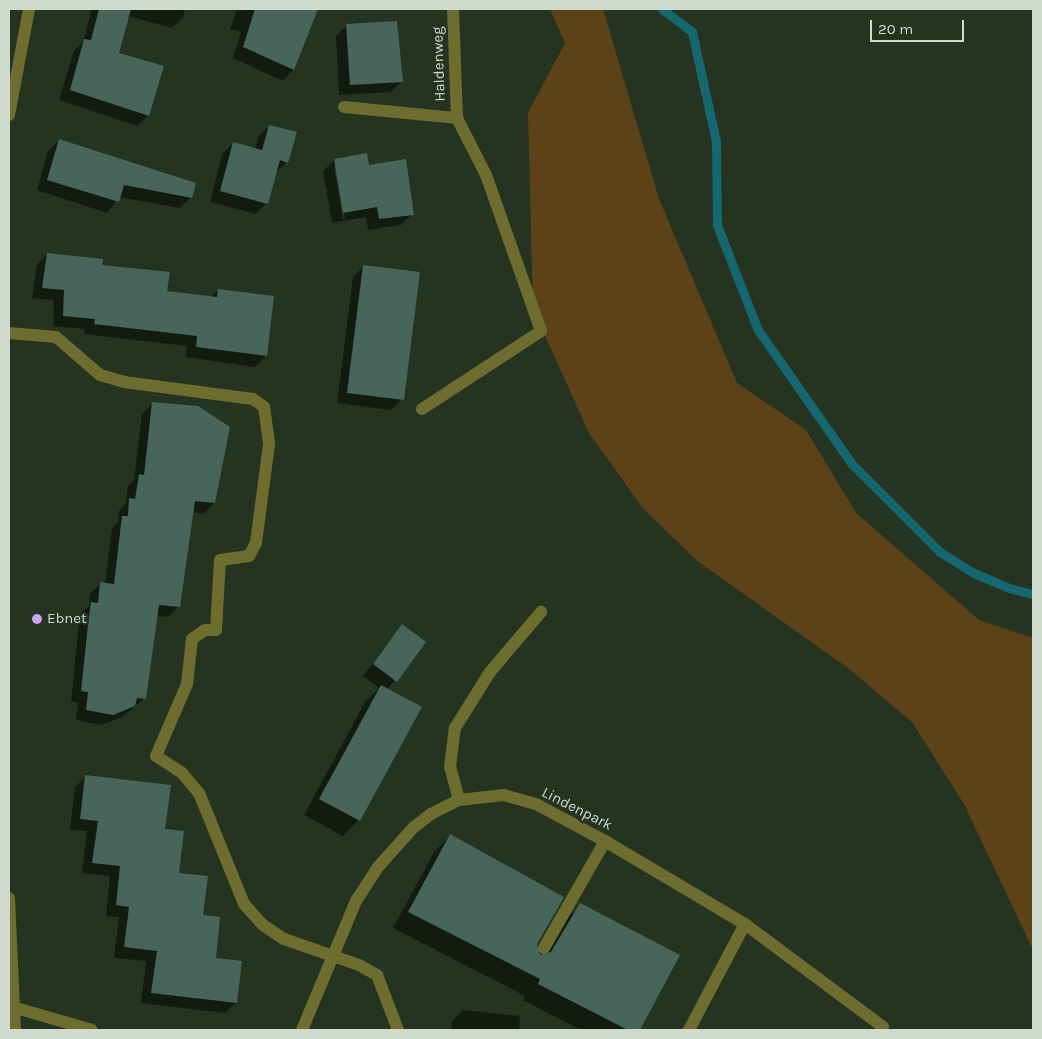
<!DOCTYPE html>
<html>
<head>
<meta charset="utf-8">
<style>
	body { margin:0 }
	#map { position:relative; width:1042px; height:1039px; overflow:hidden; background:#243421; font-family:Karla,sans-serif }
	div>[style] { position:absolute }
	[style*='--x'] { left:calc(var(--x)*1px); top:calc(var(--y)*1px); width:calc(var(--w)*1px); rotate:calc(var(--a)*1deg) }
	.green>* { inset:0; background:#5d4218 }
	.shadow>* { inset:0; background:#0007 }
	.stream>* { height:9px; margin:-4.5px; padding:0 4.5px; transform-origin:4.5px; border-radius:4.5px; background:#166870 }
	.building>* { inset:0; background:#47655b }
	.minor>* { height:12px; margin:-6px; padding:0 6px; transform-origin:6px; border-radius:6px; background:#6e6d30 }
	.dots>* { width:14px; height:14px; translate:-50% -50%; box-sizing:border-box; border:2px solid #243421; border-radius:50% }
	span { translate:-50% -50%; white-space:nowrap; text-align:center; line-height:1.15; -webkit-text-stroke:4.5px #243421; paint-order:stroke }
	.street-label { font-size:15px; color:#d0dacf }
	.poi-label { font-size:15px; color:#d0dacf }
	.left { translate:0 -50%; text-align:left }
	.frame { position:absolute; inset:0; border:10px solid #d0dacf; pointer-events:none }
	.scale { position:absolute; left:870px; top:20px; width:94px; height:22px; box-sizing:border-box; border:2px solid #d0dacf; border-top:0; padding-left:6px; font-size:15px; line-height:18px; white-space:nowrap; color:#d0dacf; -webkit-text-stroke:4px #243421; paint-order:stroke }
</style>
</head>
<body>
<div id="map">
	<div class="green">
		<div style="clip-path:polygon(550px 9px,603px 9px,659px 199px,737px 383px,806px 430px,856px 513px,979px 620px,1033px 638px,1033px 950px,964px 804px,912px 722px,848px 668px,696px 560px,642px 507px,589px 433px,533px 309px,528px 113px,565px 43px)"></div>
	</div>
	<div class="shadow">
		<div style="clip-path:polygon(92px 9px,185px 9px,183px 18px,172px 28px,128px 16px,118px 54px,148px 116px,137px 126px,59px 100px,74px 51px,83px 42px)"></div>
		<div style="clip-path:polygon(237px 9px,302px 9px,315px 13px,293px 70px,283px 81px,233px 58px,241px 32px,230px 29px)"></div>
		<div style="clip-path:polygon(347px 25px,402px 81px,391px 92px,339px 95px,336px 36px)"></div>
		<div style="clip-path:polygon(269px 126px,287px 162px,275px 173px,266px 203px,256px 214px,210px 202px,222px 154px,233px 143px,255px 149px,258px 137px)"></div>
		<div style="clip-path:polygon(59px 140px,191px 197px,180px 208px,119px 197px,107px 213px,37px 190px,48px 151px)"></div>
		<div style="clip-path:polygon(evenodd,366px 154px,368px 167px,412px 214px,401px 225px,368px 230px,366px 217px,332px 223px,323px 171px,334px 160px,366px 154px,334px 167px,336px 167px,345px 219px,343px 219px,334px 167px)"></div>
		<div style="clip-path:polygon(47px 254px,101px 266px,166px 292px,211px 298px,218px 290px,266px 356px,255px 367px,186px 357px,187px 346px,84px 334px,85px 329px,53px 326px,54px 300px,32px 298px,37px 265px)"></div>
		<div style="clip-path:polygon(364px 266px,402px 399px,391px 410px,337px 403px,353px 277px)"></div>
		<div style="clip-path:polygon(153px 403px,214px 503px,203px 514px,192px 512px,179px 606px,168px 617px,156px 616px,145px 698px,122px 717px,101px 725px,76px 720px,78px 703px,71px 701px,80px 614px,89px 606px,90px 594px,101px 583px,105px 584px,112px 528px,118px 522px,119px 511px,126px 503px,128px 486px,134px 480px,142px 414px)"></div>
		<div style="clip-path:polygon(402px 626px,424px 642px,387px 690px,359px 820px,343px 836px,304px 815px,365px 702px,379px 688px,363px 676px)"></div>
		<div style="clip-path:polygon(86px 776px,164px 830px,178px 874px,202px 916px,214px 959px,236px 1002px,225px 1013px,141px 1003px,146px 961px,114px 958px,119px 917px,106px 916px,110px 876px,82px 873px,87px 831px,70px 830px,75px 787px)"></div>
		<div style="clip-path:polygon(450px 836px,536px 944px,540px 957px,544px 956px,565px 921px,581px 905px,678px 955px,639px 1030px,581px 1030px,523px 1000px,525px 996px,393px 928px,434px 852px)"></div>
		<div style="clip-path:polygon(463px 1010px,520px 1016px,519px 1030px,451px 1030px,452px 1021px)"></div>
	</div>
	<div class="stream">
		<div style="--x:662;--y:9;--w:38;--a:37"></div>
		<div style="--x:692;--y:32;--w:112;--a:77.6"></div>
		<div style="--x:716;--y:141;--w:84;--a:89.3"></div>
		<div style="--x:717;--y:225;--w:113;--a:68.7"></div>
		<div style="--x:758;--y:330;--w:162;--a:55"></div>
		<div style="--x:851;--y:463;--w:126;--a:45"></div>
		<div style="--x:940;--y:552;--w:40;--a:32"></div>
		<div style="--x:974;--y:573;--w:38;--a:23"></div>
		<div style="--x:1009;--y:588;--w:25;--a:14"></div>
	</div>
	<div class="building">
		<div style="clip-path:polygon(99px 9px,131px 9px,119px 53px,164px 66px,149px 116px,70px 90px,84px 39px,91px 40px)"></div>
		<div style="clip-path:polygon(255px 9px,318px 9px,294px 70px,243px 47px)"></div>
		<div style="clip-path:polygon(397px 21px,403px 82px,350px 85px,346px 24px)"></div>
		<div style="clip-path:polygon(269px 125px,297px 132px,288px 163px,280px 160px,268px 204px,220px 191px,233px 142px,262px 150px)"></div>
		<div style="clip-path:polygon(59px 139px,196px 183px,192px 198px,124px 185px,119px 202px,47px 180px)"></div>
		<div style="clip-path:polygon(367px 153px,369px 165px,406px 159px,414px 215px,379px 219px,377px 207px,343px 213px,334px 159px)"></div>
		<div style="clip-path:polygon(47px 253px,103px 259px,102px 265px,170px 272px,167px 291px,217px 297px,218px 289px,274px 296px,267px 356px,196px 347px,197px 336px,94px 324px,95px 319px,63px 316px,64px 290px,42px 288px)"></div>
		<div style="clip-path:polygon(363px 265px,420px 272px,404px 400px,347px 393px)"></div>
		<div style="clip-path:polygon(152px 402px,198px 406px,230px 427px,215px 503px,195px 501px,180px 607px,159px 605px,146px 699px,137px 698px,135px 706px,113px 715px,86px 710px,88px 692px,81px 691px,88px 625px,91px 602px,98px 603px,100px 582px,114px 584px,122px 516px,128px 516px,129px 498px,135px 499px,139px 474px,144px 475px)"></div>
		<div style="clip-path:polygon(402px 624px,426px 642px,397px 682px,373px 664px)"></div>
		<div style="clip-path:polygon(381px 685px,422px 707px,360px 821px,319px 799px)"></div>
		<div style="clip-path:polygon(85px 775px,171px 785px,165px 829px,184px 831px,179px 873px,208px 876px,203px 915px,220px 917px,216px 958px,242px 961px,237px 1003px,151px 993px,157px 951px,124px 947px,129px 907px,116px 905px,120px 866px,92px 863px,98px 821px,80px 819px)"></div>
		<div style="clip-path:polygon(450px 834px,564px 897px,537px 944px,540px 955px,551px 952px,580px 903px,680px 955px,640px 1030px,628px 1030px,538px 984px,540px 979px,408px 912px)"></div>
	</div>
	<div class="minor">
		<div style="--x:344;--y:107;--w:114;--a:5.6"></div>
		<div style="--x:9;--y:115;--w:108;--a:-79.3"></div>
		<div style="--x:9;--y:333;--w:47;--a:4.9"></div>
		<div style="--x:56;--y:337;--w:58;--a:40.8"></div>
		<div style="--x:100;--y:375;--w:25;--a:16"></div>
		<div style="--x:124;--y:382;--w:130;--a:7.5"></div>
		<div style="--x:253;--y:399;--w:14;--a:36"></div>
		<div style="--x:264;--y:407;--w:37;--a:82"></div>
		<div style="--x:269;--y:444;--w:100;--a:97.5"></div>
		<div style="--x:256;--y:543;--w:15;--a:118"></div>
		<div style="--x:249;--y:556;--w:29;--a:172"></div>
		<div style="--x:220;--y:560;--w:70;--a:93.3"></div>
		<div style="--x:216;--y:630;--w:11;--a:180"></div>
		<div style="--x:205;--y:630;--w:16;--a:145"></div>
		<div style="--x:192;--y:639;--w:45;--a:96.3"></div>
		<div style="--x:187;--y:684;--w:78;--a:113.3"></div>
		<div style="--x:156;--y:756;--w:31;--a:33"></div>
		<div style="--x:182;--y:773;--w:26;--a:50"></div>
		<div style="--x:199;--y:793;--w:120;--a:67.9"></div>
		<div style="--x:244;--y:904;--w:28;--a:48"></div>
		<div style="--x:263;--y:925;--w:25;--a:34"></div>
		<div style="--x:284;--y:939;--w:79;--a:19.1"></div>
		<div style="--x:359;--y:965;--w:21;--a:29"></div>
		<div style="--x:377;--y:975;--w:59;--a:69.1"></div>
		<div style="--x:422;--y:409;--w:142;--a:-33.2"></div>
		<div style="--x:541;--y:331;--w:165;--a:-109.4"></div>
		<div style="--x:486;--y:175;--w:64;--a:-117"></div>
		<div style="--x:457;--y:118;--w:109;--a:-92.1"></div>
		<div style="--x:459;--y:800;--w:34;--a:-105"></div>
		<div style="--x:450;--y:767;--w:39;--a:-83"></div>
		<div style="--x:455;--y:728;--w:66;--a:-58"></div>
		<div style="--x:490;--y:672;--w:79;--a:-49.6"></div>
		<div style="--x:9;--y:898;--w:132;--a:87.4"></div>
		<div style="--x:544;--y:948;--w:123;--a:-60.3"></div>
		<div style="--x:9;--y:1006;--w:86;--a:16.1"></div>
		<div style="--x:302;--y:1030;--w:140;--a:-67.3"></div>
		<div style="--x:356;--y:901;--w:40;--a:-57.1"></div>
		<div style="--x:378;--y:867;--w:52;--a:-48.1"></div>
		<div style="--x:413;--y:828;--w:23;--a:-38"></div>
		<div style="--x:431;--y:814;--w:31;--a:-27"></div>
		<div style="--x:459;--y:800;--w:45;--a:-6.3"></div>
		<div style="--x:504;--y:795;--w:33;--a:16"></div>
		<div style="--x:536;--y:804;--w:78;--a:28.2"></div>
		<div style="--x:605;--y:841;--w:163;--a:30.7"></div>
		<div style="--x:745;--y:924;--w:172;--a:36.7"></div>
		<div style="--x:883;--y:1027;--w:4;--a:124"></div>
		<div style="--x:689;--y:1030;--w:120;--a:-62.2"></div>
	</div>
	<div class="dots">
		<div style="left:37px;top:619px;background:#c5a6f0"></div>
	</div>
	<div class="street-label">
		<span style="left:439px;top:64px;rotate:-92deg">Haldenweg</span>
		<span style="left:577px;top:809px;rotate:27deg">Lindenpark</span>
	</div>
	<div class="poi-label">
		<span class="left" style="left:47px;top:619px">Ebnet</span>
	</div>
	<div class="frame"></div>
	<div class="scale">20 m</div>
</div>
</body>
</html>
